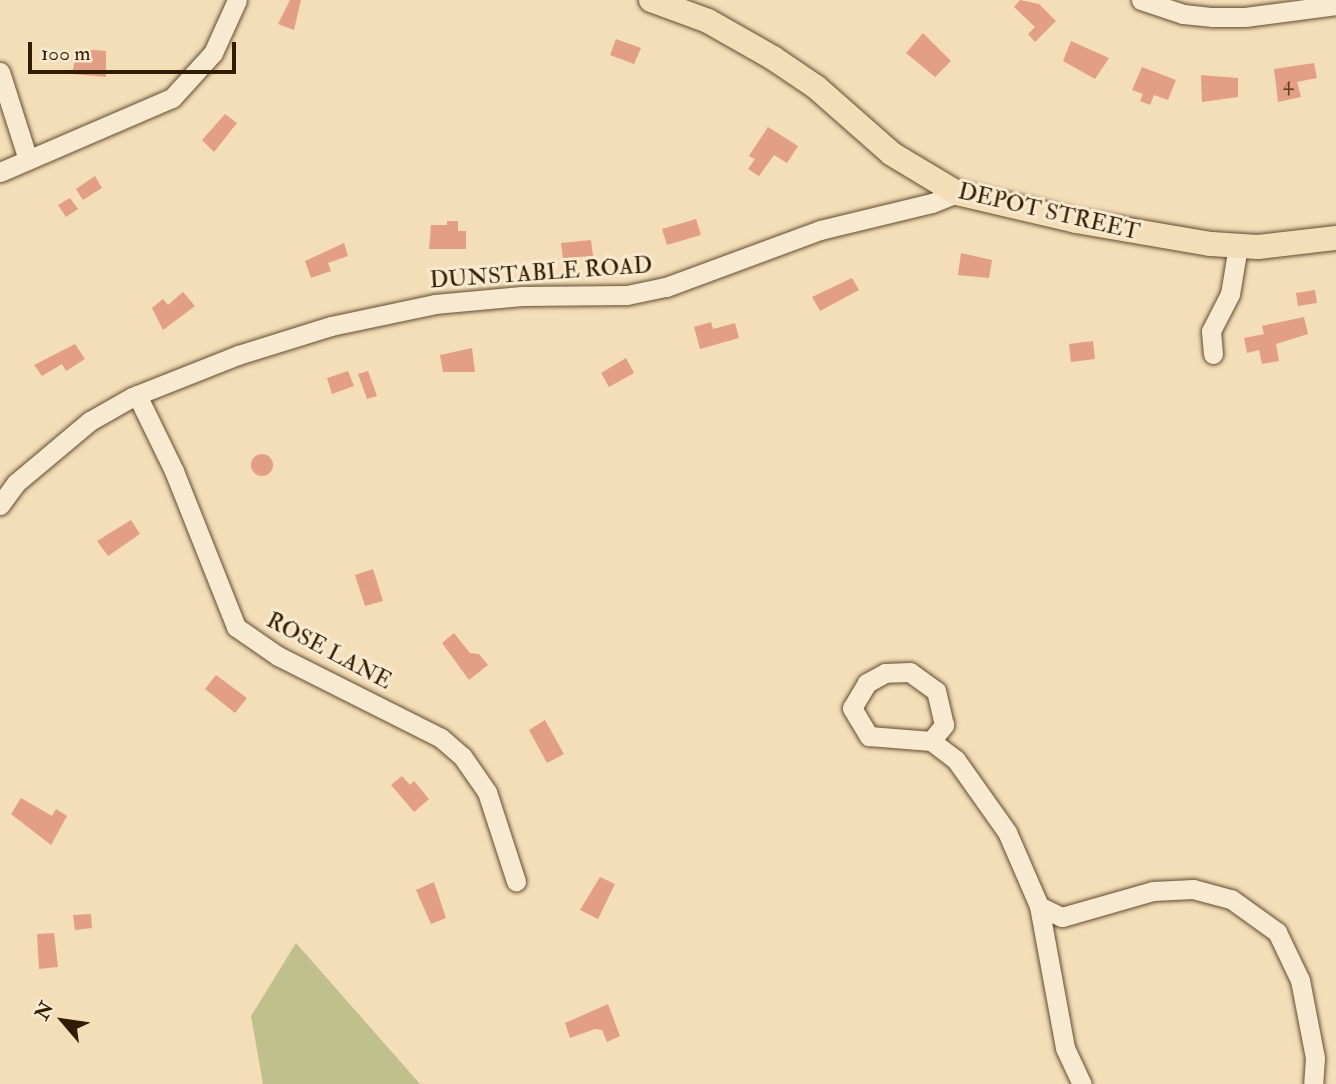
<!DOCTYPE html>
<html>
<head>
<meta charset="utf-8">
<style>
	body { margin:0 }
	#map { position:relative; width:1336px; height:1084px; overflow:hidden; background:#f4deb8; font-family:"IM FELL Double Pica",serif }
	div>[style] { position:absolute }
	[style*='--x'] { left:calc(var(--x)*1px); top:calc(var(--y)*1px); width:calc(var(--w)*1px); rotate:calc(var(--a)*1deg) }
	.green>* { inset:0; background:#bfc08c }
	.building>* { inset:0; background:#e39f83 }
	.round { border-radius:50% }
	.roads { filter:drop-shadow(0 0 2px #624c2e) drop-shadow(0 0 2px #624c2e) }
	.minor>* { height:19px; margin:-9.5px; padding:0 9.5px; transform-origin:9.5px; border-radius:9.5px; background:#f8ead1 }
	.major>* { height:24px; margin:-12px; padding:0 12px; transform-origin:12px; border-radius:12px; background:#f4deb8 }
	span { translate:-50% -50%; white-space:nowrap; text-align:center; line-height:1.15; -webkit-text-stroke:6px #f8ead1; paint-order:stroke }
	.number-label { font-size:19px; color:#5e3d21 }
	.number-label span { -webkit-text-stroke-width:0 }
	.street-label { font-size:23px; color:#311c00 }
	.north { position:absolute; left:28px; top:986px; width:70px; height:70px; -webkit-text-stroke:5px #f8ead1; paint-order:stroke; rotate:299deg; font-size:19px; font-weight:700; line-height:28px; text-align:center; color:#311c00 }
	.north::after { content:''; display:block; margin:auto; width:24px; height:32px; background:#311c00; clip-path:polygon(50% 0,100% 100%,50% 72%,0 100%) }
	.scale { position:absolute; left:28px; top:42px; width:208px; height:32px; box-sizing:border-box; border:4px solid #311c00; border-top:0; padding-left:9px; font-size:21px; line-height:24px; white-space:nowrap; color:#311c00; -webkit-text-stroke:5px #f8ead1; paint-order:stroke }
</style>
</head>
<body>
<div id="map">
	<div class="green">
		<div style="clip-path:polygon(296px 943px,420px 1084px,263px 1084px,251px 1016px)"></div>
	</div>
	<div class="building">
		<div style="clip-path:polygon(290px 0,301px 0,294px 30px,278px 24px)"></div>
		<div style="clip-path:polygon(1020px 0,1039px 4px,1056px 21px,1035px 42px,1028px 34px,1035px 27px,1014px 7px)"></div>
		<div style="clip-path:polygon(923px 33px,951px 61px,935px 77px,906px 53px)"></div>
		<div style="clip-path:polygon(616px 39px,641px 48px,634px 64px,610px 55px)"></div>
		<div style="clip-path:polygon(1071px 41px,1109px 58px,1095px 79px,1063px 61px)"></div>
		<div style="clip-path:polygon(94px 50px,106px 51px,106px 77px,72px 74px,77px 51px)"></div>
		<div style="clip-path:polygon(1314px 63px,1317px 78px,1297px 82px,1301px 97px,1278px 102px,1274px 69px)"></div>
		<div style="clip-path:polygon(1142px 67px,1176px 80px,1168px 100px,1154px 95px,1150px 105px,1140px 101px,1143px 94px,1132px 90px)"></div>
		<div style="clip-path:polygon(1201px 75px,1238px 78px,1238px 97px,1202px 102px)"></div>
		<div style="clip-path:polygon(225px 114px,237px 123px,214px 152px,202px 140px)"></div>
		<div style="clip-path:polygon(768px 127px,798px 146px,787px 163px,774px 155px,759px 176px,748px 169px,755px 159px,749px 156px)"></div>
		<div style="clip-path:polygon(95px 176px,102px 188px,83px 200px,76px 189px)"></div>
		<div style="clip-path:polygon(70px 198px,78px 209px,66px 217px,58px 205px)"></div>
		<div style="clip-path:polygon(696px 219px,701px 235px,667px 245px,662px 229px)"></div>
		<div style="clip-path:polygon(447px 221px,458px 221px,458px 231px,466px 231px,466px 249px,429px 249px,431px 225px,447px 225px)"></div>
		<div style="clip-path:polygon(591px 240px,593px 256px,563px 258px,561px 243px)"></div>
		<div style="clip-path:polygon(344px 243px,348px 256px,328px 263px,331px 271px,311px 278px,305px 261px)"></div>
		<div style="clip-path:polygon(961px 253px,992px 260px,989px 278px,958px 275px)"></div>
		<div style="clip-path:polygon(852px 278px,859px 290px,820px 311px,812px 297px)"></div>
		<div style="clip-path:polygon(1315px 290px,1317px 303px,1298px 306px,1296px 293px)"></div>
		<div style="clip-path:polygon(183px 292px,195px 306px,163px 330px,152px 308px,163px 299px,168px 305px)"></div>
		<div style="clip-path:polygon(1304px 317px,1308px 334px,1276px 344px,1279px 361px,1262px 364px,1259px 350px,1247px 353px,1244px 338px,1264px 334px,1262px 326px)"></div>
		<div style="clip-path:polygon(711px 322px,713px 329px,735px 323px,739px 338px,700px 349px,694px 327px)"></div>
		<div style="clip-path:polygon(1093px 341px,1095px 359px,1071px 362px,1069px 344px)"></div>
		<div style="clip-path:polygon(75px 344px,85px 359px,66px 371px,62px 364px,42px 376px,34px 365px)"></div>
		<div style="clip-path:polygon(472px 348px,475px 372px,443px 372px,440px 355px)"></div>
		<div style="clip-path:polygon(626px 358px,634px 373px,609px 387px,601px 373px)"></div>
		<div style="clip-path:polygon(348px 371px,354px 386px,332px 394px,327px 378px)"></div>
		<div style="clip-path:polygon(368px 371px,377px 396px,367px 399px,358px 374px)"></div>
		<div class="round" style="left:251px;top:454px;width:22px;height:22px"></div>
		<div style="clip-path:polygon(131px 520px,140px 534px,108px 556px,97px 541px)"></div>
		<div style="clip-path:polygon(373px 569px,383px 601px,365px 606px,355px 575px)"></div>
		<div style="clip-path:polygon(454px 633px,470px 653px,479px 654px,488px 665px,469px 680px,442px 643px)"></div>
		<div style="clip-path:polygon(216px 675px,247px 698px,235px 713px,205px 689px)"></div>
		<div style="clip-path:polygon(545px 720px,564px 754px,547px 763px,529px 730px)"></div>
		<div style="clip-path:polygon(402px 776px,410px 785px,414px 781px,429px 799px,414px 812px,391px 785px)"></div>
		<div style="clip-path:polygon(21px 798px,52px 816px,56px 809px,67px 816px,51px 845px,11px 814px)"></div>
		<div style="clip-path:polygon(600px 877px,615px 884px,598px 919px,580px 910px)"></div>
		<div style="clip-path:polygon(434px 882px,446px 918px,431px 924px,416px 890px)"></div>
		<div style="clip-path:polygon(91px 914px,92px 928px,75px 930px,73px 915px)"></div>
		<div style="clip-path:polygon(54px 933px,58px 967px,39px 969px,37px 934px)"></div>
		<div style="clip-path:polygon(608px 1004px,620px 1036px,607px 1042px,602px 1030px,595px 1029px,570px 1038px,565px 1023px)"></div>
	</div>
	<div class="roads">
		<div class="minor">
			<div style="--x:1141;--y:0;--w:44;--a:18.4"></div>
			<div style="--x:1183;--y:14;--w:30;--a:6"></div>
			<div style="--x:1213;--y:17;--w:32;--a:0"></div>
			<div style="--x:1245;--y:17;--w:92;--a:-7.5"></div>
			<div style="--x:0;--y:72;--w:92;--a:72.3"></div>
			<div style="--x:0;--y:172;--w:187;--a:-23.3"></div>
			<div style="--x:172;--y:98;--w:61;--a:-47.7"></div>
			<div style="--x:213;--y:53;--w:58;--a:-65.6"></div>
			<div style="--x:1213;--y:354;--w:23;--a:-95"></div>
			<div style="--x:1211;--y:331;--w:42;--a:-62.8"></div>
			<div style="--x:1230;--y:294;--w:49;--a:-80.5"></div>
			<div style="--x:137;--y:395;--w:85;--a:64"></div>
			<div style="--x:174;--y:471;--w:168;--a:68.3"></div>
			<div style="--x:236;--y:627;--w:51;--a:34.6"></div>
			<div style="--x:278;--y:656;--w:182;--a:26.7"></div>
			<div style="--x:441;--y:738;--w:28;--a:41"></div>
			<div style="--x:462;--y:756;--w:44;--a:55.2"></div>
			<div style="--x:487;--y:792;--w:94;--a:72"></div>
			<div style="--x:0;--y:505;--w:27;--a:-54"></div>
			<div style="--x:16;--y:483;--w:97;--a:-40"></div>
			<div style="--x:90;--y:421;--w:48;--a:-29.7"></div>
			<div style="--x:132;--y:397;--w:114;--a:-21.6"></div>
			<div style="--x:238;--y:355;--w:97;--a:-17.3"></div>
			<div style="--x:331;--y:326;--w:106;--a:-11.9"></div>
			<div style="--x:435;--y:304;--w:87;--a:-5.3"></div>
			<div style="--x:522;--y:296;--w:105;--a:-0.5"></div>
			<div style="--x:627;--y:295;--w:40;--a:-12"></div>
			<div style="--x:666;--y:287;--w:164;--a:-20.3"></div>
			<div style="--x:820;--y:230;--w:115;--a:-13.6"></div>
			<div style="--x:932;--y:203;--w:27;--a:-22"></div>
			<div style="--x:931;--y:741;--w:21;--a:-51"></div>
			<div style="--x:944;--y:725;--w:35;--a:-103"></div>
			<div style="--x:936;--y:691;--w:32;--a:-144"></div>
			<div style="--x:910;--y:672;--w:25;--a:178"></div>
			<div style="--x:885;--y:673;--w:21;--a:151"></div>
			<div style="--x:867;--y:683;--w:29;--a:121"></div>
			<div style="--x:852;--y:708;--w:33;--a:59"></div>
			<div style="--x:869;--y:736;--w:62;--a:4.6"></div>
			<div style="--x:931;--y:741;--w:31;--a:37"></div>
			<div style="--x:956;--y:760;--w:88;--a:54.7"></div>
			<div style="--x:1007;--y:832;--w:81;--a:66.6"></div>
			<div style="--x:1039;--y:906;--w:144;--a:79.6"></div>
			<div style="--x:1065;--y:1048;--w:40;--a:65"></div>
			<div style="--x:1039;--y:906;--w:25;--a:26"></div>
			<div style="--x:1062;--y:917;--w:95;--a:-15.9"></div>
			<div style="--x:1153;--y:891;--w:40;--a:-2.9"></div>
			<div style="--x:1193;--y:889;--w:39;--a:15"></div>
			<div style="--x:1231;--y:899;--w:57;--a:35.7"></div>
			<div style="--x:1277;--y:932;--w:53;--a:64.4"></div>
			<div style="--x:1300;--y:980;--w:79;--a:79.1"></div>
			<div style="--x:1315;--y:1058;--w:26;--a:94"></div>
		</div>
		<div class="major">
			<div style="--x:651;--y:0;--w:61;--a:20.2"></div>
			<div style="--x:708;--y:21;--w:75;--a:29.6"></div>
			<div style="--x:773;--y:58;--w:52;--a:34"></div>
			<div style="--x:816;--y:87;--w:101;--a:41.4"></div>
			<div style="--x:892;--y:154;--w:76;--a:31"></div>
			<div style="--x:957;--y:193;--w:122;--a:13.2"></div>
			<div style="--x:1076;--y:221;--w:137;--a:9.7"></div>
			<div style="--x:1211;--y:244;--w:47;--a:3.7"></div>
			<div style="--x:1258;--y:247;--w:79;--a:-6.6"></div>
		</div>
	</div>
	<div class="number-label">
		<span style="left:1288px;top:85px">4</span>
	</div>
	<div class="street-label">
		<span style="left:1049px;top:212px;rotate:13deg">DEPOT STREET</span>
		<span style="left:541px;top:273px;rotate:-4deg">DUNSTABLE ROAD</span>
		<span style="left:329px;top:651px;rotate:28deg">ROSE LANE</span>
	</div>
	<div class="north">N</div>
	<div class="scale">100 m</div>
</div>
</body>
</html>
